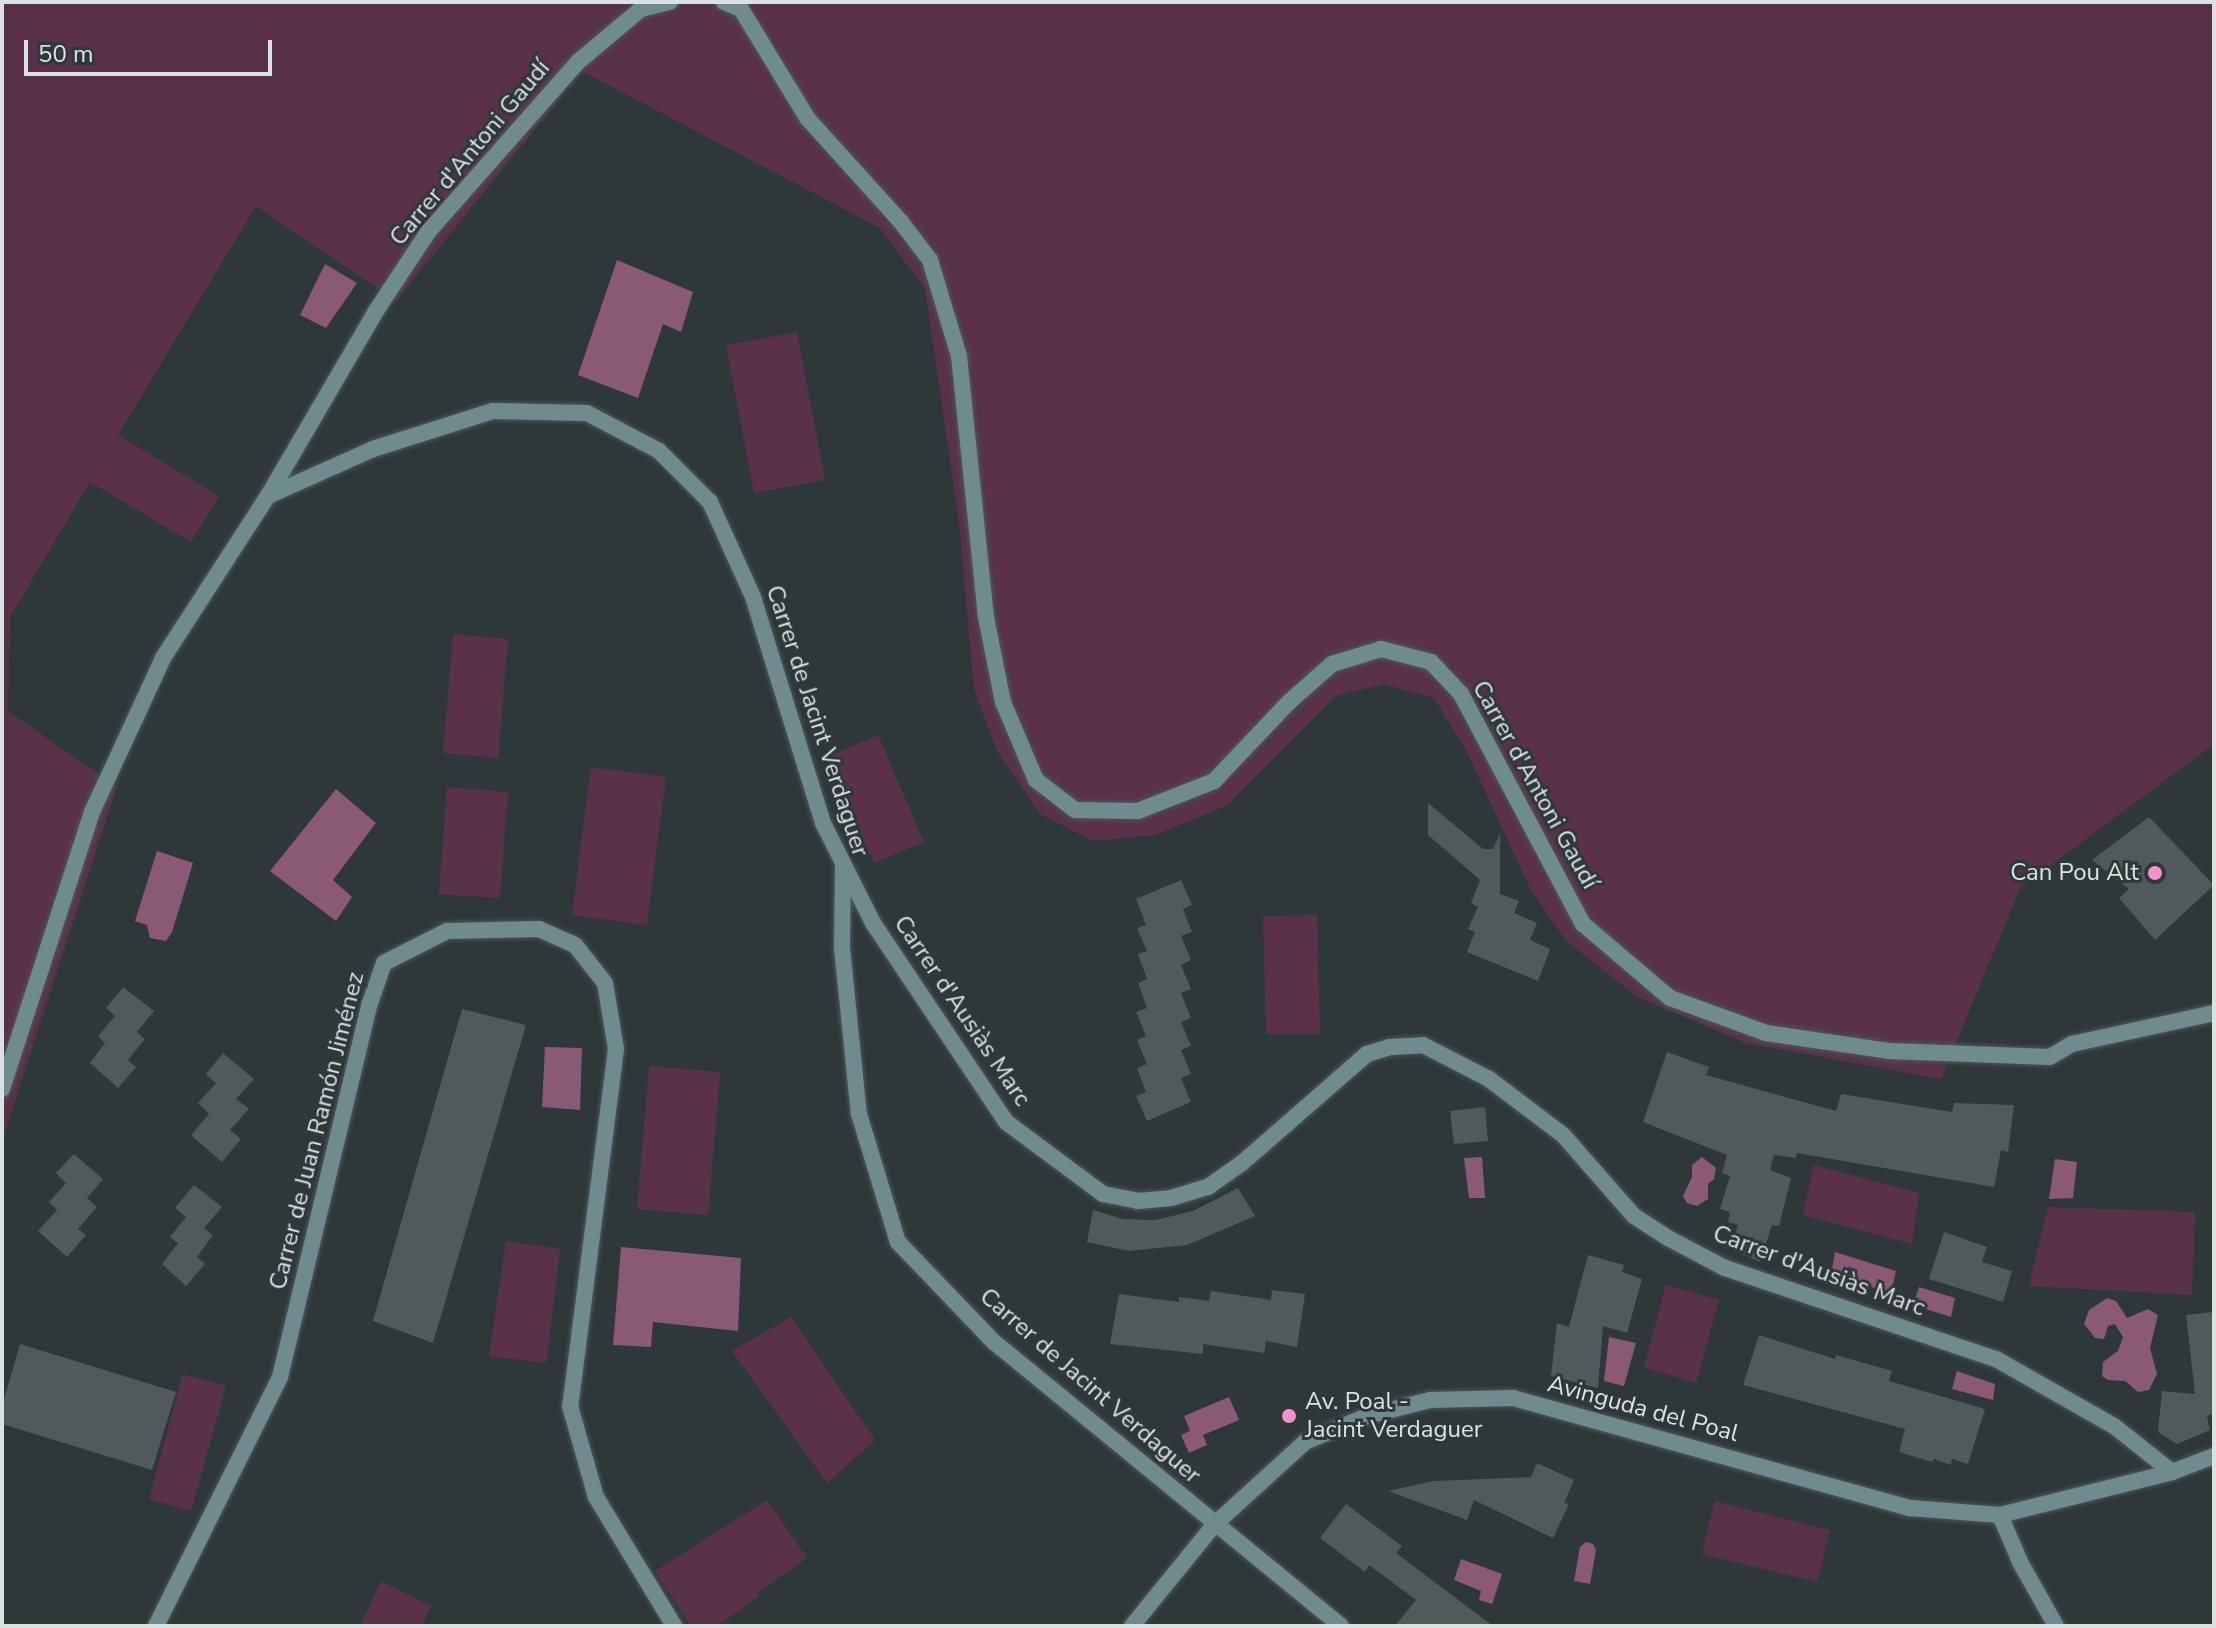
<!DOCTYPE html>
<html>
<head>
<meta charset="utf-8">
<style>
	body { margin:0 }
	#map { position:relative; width:2216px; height:1628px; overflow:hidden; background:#2e3838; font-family:"Nunito Sans",sans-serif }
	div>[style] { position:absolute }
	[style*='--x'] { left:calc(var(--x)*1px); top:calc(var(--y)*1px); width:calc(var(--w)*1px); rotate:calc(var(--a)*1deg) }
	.green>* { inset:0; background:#59324a }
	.water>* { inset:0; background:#8a5976 }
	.building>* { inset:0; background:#505a5b }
	.roads { filter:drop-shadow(0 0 2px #4d5757) drop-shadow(0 0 2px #4d5757) }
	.street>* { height:16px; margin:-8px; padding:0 8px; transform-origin:8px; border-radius:8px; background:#6e8c8e }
	.dots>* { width:22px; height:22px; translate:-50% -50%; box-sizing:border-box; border:4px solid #2e3838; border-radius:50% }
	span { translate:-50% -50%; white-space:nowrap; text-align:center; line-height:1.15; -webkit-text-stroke:6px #2e3838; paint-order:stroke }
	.street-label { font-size:24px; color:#dce2e2 }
	.poi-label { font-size:24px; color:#dce2e2 }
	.right { translate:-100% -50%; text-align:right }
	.left { translate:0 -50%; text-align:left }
	.frame { position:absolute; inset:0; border:4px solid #dce2e2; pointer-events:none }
	.scale { position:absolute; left:24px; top:40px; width:248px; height:36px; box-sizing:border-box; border:4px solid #dce2e2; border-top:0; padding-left:10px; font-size:24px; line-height:28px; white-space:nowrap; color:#dce2e2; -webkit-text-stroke:6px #2e3838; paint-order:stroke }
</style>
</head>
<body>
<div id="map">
	<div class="green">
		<div style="clip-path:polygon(2px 2px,2214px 2px,2214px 744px,2020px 888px,1941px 1079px,1745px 1043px,1638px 997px,1566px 941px,1531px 890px,1466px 750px,1434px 698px,1384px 684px,1335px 696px,1228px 805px,1155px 835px,1093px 841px,1040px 814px,998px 753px,974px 690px,959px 522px,925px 289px,880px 228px,582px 71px,396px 301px,256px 206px,118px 435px,219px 496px,191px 542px,90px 482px,10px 617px,8px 711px,117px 787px,2px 1141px)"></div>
		<div style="clip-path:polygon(797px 332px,825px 480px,754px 493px,726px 345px)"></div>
		<div style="clip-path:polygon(453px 634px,508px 639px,498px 758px,443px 753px)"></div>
		<div style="clip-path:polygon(878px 735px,924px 842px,874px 863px,827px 757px)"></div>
		<div style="clip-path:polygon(591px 767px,666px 777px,647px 925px,572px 915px)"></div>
		<div style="clip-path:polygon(447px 787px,508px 792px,500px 898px,439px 894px)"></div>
		<div style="clip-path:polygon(1317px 915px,1320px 1034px,1266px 1034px,1263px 916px)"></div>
		<div style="clip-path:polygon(649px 1066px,720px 1072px,708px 1215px,637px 1209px)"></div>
		<div style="clip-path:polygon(1814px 1165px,1919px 1193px,1912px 1244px,1803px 1215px)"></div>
		<div style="clip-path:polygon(2048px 1207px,2195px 1212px,2192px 1295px,2029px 1286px)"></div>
		<div style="clip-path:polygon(506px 1241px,560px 1249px,546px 1363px,489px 1356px)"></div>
		<div style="clip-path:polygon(1666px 1285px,1719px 1300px,1696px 1383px,1644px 1367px)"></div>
		<div style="clip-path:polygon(791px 1317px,875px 1440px,827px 1483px,732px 1351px)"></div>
		<div style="clip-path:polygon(183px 1374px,226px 1386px,191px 1511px,149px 1499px)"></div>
		<div style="clip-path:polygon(767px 1500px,807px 1558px,758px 1592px,760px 1596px,717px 1626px,691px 1626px,655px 1571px)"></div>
		<div style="clip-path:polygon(1715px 1501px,1830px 1530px,1817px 1582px,1702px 1554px)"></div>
		<div style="clip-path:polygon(381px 1581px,431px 1606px,422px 1626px,360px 1626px)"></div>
	</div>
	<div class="water">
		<div style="clip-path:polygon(617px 260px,693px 292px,681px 332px,663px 324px,638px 398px,578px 375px)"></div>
		<div style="clip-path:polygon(325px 264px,357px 283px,326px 328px,300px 315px)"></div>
		<div style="clip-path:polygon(336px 789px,376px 823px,333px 880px,352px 897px,336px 921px,270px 871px)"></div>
		<div style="clip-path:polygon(157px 851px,193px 863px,172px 932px,166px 941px,150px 938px,147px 925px,135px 921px)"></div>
		<div style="clip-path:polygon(545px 1047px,582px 1048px,580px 1110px,542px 1107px)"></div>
		<div style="clip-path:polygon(1482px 1157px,1485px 1198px,1469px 1198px,1464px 1158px)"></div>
		<div style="clip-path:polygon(1702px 1157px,1716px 1168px,1714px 1179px,1708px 1184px,1708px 1199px,1697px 1206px,1687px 1203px,1683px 1196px,1692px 1177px,1692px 1165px)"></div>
		<div style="clip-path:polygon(2055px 1159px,2077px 1162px,2073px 1198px,2049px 1199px)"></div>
		<div style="clip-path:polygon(621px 1247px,741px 1258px,738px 1331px,653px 1322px,651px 1347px,613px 1345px)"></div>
		<div style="clip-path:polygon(1835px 1252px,1896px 1271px,1891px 1293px,1831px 1275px)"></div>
		<div style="clip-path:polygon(1919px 1287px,1955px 1298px,1951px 1317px,1913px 1305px)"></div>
		<div style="clip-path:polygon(2107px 1298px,2116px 1301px,2127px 1318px,2148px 1309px,2158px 1315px,2150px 1348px,2157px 1374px,2149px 1390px,2138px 1392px,2125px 1381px,2108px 1380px,2102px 1376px,2103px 1362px,2118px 1351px,2123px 1337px,2115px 1324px,2108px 1326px,2104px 1339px,2095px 1338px,2084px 1324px,2089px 1310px)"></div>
		<div style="clip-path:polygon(1609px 1337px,1636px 1343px,1624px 1386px,1604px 1381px)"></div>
		<div style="clip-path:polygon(1957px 1371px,1995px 1384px,1993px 1400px,1952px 1389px)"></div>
		<div style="clip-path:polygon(1229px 1397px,1239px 1420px,1203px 1435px,1207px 1445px,1189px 1453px,1181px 1435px,1190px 1431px,1184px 1416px)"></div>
		<div style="clip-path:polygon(1586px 1542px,1593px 1544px,1596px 1550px,1590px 1584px,1574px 1581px,1580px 1547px)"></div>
		<div style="clip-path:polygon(1461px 1559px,1502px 1574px,1492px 1604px,1479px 1600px,1481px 1591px,1454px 1580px)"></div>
	</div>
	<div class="building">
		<div style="clip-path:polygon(1428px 803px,1483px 849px,1493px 849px,1500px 834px,1500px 894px,1519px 901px,1514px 913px,1537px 923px,1530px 940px,1550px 949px,1538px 981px,1467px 952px,1475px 932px,1468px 929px,1478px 907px,1471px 903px,1480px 880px,1428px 835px)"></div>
		<div style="clip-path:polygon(2149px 817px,2214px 885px,2155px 940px,2119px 898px,2129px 889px,2092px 860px)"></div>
		<div style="clip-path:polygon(1181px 880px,1192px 905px,1183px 909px,1192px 932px,1181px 936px,1191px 960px,1181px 965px,1191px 989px,1181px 993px,1191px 1018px,1181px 1022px,1191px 1046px,1181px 1050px,1191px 1074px,1181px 1078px,1191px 1102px,1147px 1121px,1136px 1096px,1146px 1092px,1137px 1068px,1147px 1064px,1137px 1040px,1146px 1036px,1136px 1012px,1147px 1008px,1138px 983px,1147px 979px,1138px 954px,1147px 951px,1137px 928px,1146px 925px,1136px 899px)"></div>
		<div style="clip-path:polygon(123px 987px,154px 1011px,137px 1032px,145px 1039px,128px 1060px,136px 1067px,118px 1088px,90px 1063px,105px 1043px,98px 1036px,115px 1016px,106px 1008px)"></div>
		<div style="clip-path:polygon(462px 1009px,526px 1025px,433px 1343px,373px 1321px)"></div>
		<div style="clip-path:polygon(1667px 1052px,1709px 1067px,1706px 1075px,1836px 1111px,1841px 1094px,1952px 1112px,1954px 1103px,2014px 1105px,2008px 1152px,2001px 1150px,1994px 1187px,1797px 1153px,1796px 1158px,1774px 1155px,1770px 1170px,1791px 1178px,1779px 1226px,1772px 1225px,1760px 1262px,1731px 1249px,1738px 1225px,1728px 1222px,1730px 1212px,1720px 1209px,1730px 1176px,1722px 1173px,1727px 1155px,1643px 1122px)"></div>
		<div style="clip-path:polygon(223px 1053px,254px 1079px,236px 1099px,249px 1109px,230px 1130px,241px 1139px,222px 1162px,191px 1135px,209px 1114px,198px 1103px,216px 1083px,206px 1074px)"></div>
		<div style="clip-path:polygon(1485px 1107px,1488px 1141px,1454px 1144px,1450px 1111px)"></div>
		<div style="clip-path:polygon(74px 1154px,103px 1179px,87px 1198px,97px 1207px,78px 1229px,86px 1235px,67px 1257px,38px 1231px,57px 1210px,49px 1202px,66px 1183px,56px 1173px)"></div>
		<div style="clip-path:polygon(194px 1185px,222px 1207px,204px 1228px,213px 1235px,197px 1257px,205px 1264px,186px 1286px,162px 1264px,178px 1243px,170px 1237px,186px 1217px,175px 1208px)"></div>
		<div style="clip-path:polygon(1238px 1188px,1255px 1216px,1187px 1245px,1129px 1251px,1087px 1242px,1093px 1210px,1123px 1219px,1155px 1220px,1193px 1211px)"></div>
		<div style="clip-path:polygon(1944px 1232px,1987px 1247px,1982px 1262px,2012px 1271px,2003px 1302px,1929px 1279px)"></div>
		<div style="clip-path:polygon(1588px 1255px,1624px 1265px,1622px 1272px,1642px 1279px,1627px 1333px,1603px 1326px,1598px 1388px,1551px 1376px,1557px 1323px,1569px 1327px)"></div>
		<div style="clip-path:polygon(1272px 1290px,1305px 1294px,1297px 1347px,1266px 1341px,1264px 1353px,1203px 1344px,1203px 1354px,1110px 1344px,1119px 1294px,1179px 1302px,1179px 1297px,1209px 1301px,1211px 1291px,1271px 1300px)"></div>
		<div style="clip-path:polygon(2214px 1312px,2214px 1413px,2207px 1416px,2210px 1430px,2177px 1444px,2158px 1432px,2162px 1391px,2195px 1394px,2186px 1315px)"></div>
		<div style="clip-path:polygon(1759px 1335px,1835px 1359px,1836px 1355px,1892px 1371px,1889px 1381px,1985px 1409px,1968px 1464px,1952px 1459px,1951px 1465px,1934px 1459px,1932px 1462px,1899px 1452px,1905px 1429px,1743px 1385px)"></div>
		<div style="clip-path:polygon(20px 1344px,176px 1392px,152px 1470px,2px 1424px,2px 1406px)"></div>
		<div style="clip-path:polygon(1537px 1463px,1574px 1480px,1564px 1503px,1569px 1504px,1553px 1538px,1474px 1500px,1467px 1520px,1388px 1491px,1434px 1481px,1531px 1477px)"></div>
		<div style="clip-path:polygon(1346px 1504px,1402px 1546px,1396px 1553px,1493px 1626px,1395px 1626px,1416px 1600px,1369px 1565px,1365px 1572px,1320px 1538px)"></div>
	</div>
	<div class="roads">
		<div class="street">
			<div style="--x:724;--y:2;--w:18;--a:22"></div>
			<div style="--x:741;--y:9;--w:129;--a:58.7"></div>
			<div style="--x:808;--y:119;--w:139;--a:47.9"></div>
			<div style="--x:901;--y:222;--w:48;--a:52.7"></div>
			<div style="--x:930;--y:260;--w:100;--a:73.2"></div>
			<div style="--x:959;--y:356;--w:262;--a:84.1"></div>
			<div style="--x:986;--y:617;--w:87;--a:78.7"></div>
			<div style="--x:1003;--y:702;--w:85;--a:67.1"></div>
			<div style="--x:1036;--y:780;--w:49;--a:37.6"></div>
			<div style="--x:1075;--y:810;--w:63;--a:0.9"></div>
			<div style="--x:1138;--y:811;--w:82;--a:-21.5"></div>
			<div style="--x:1214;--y:781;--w:109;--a:-46.5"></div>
			<div style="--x:1289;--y:702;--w:57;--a:-41.5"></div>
			<div style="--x:1332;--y:664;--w:51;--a:-17"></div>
			<div style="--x:1381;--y:649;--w:52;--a:14.6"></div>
			<div style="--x:1431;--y:662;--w:44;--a:46.8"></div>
			<div style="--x:1461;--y:694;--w:260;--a:62.1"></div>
			<div style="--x:1583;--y:924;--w:114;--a:40.4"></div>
			<div style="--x:1670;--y:998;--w:102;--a:20"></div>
			<div style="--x:1766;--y:1033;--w:124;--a:8.3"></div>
			<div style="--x:1889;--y:1051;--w:161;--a:2.1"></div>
			<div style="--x:2050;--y:1057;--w:26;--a:-31"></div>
			<div style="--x:2072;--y:1044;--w:145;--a:-12.3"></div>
			<div style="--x:268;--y:496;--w:115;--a:-24.1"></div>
			<div style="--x:373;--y:449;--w:126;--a:-17.6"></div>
			<div style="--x:493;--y:411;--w:94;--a:1.2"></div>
			<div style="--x:587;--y:413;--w:81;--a:27.8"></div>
			<div style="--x:659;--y:451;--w:72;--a:45"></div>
			<div style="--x:710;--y:502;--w:104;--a:65.6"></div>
			<div style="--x:753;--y:597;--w:237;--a:72.8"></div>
			<div style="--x:823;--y:823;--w:45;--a:63.4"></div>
			<div style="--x:843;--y:863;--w:85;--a:90.7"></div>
			<div style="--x:842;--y:948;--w:167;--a:84.2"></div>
			<div style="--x:859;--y:1114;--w:134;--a:73.1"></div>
			<div style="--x:898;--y:1242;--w:139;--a:46.2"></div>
			<div style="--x:994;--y:1342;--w:448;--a:39.3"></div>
			<div style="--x:845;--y:867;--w:63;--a:63.4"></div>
			<div style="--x:873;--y:923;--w:239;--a:56.2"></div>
			<div style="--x:1006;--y:1122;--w:121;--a:36.6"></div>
			<div style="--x:1103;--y:1194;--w:36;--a:11"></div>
			<div style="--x:1138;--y:1201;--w:33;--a:-5"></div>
			<div style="--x:1171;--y:1198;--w:39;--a:-17"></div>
			<div style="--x:1208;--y:1187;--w:42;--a:-35.2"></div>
			<div style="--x:1242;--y:1163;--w:166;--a:-41.1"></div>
			<div style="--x:1367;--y:1054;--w:24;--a:-17"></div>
			<div style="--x:1390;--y:1047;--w:33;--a:-3"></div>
			<div style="--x:1423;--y:1045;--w:74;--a:27.3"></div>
			<div style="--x:1489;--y:1079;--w:93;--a:37.1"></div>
			<div style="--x:1563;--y:1135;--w:108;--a:48.8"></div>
			<div style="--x:1634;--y:1216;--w:40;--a:32.9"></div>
			<div style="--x:1668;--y:1238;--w:64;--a:27.8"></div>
			<div style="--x:1725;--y:1268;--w:286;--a:18.6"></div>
			<div style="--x:1996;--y:1359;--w:136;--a:29.6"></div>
			<div style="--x:2114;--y:1426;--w:74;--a:38.4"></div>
			<div style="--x:2;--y:1089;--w:291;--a:-72"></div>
			<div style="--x:92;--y:812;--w:170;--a:-65.2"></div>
			<div style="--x:163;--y:658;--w:193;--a:-57.1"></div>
			<div style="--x:268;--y:496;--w:214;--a:-59.7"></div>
			<div style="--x:376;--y:311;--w:95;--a:-56.6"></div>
			<div style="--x:428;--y:232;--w:228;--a:-48.6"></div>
			<div style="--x:579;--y:61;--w:81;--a:-40"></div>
			<div style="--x:641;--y:9;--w:30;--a:-14"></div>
			<div style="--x:2000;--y:1515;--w:51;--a:66.9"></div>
			<div style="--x:2020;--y:1562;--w:73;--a:60.6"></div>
			<div style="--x:156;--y:1626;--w:278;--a:-63.5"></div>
			<div style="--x:280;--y:1377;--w:385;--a:-76.5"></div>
			<div style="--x:370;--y:1003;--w:42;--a:-70.7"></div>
			<div style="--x:384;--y:963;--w:71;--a:-26.9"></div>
			<div style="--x:447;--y:931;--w:92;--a:-1.2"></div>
			<div style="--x:539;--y:929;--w:39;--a:24"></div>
			<div style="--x:575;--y:945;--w:48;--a:51.7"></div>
			<div style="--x:605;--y:983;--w:67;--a:80.5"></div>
			<div style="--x:616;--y:1049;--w:360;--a:97.3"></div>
			<div style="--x:570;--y:1406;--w:95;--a:74.1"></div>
			<div style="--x:596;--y:1497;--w:151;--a:58.8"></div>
			<div style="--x:1132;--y:1626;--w:132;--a:-50.9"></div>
			<div style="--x:1215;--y:1524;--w:122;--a:-42.3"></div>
			<div style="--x:1305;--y:1442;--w:67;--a:-22.8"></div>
			<div style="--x:1367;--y:1416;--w:65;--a:-14.3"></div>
			<div style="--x:1430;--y:1400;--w:83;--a:-1.4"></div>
			<div style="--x:1513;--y:1398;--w:412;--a:15.5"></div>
			<div style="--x:1910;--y:1508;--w:90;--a:4.4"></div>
			<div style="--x:2000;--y:1515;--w:177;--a:-14"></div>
			<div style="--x:2172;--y:1472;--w:45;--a:-20.9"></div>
		</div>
	</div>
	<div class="dots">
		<div style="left:2155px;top:873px;background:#f790ce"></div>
		<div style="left:1289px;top:1416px;background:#f790ce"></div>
	</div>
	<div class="street-label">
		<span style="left:470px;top:153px;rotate:-50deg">Carrer d'Antoni Gaudí</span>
		<span style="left:817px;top:721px;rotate:72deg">Carrer de Jacint Verdaguer</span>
		<span style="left:1535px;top:785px;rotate:61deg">Carrer d'Antoni Gaudí</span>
		<span style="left:962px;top:1011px;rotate:56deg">Carrer d'Ausiàs Marc</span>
		<span style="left:317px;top:1131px;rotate:-76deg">Carrer de Juan Ramón Jiménez</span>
		<span style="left:1819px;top:1271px;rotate:20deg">Carrer d'Ausiàs Marc</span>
		<span style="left:1090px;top:1386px;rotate:41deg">Carrer de Jacint Verdaguer</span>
		<span style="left:1643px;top:1409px;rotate:15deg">Avinguda del Poal</span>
	</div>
	<div class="poi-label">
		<span class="right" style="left:2139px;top:873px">Can Pou Alt</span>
		<span class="left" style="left:1305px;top:1416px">Av. Poal -<br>Jacint Verdaguer</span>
	</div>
	<div class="frame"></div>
	<div class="scale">50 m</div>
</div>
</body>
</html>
